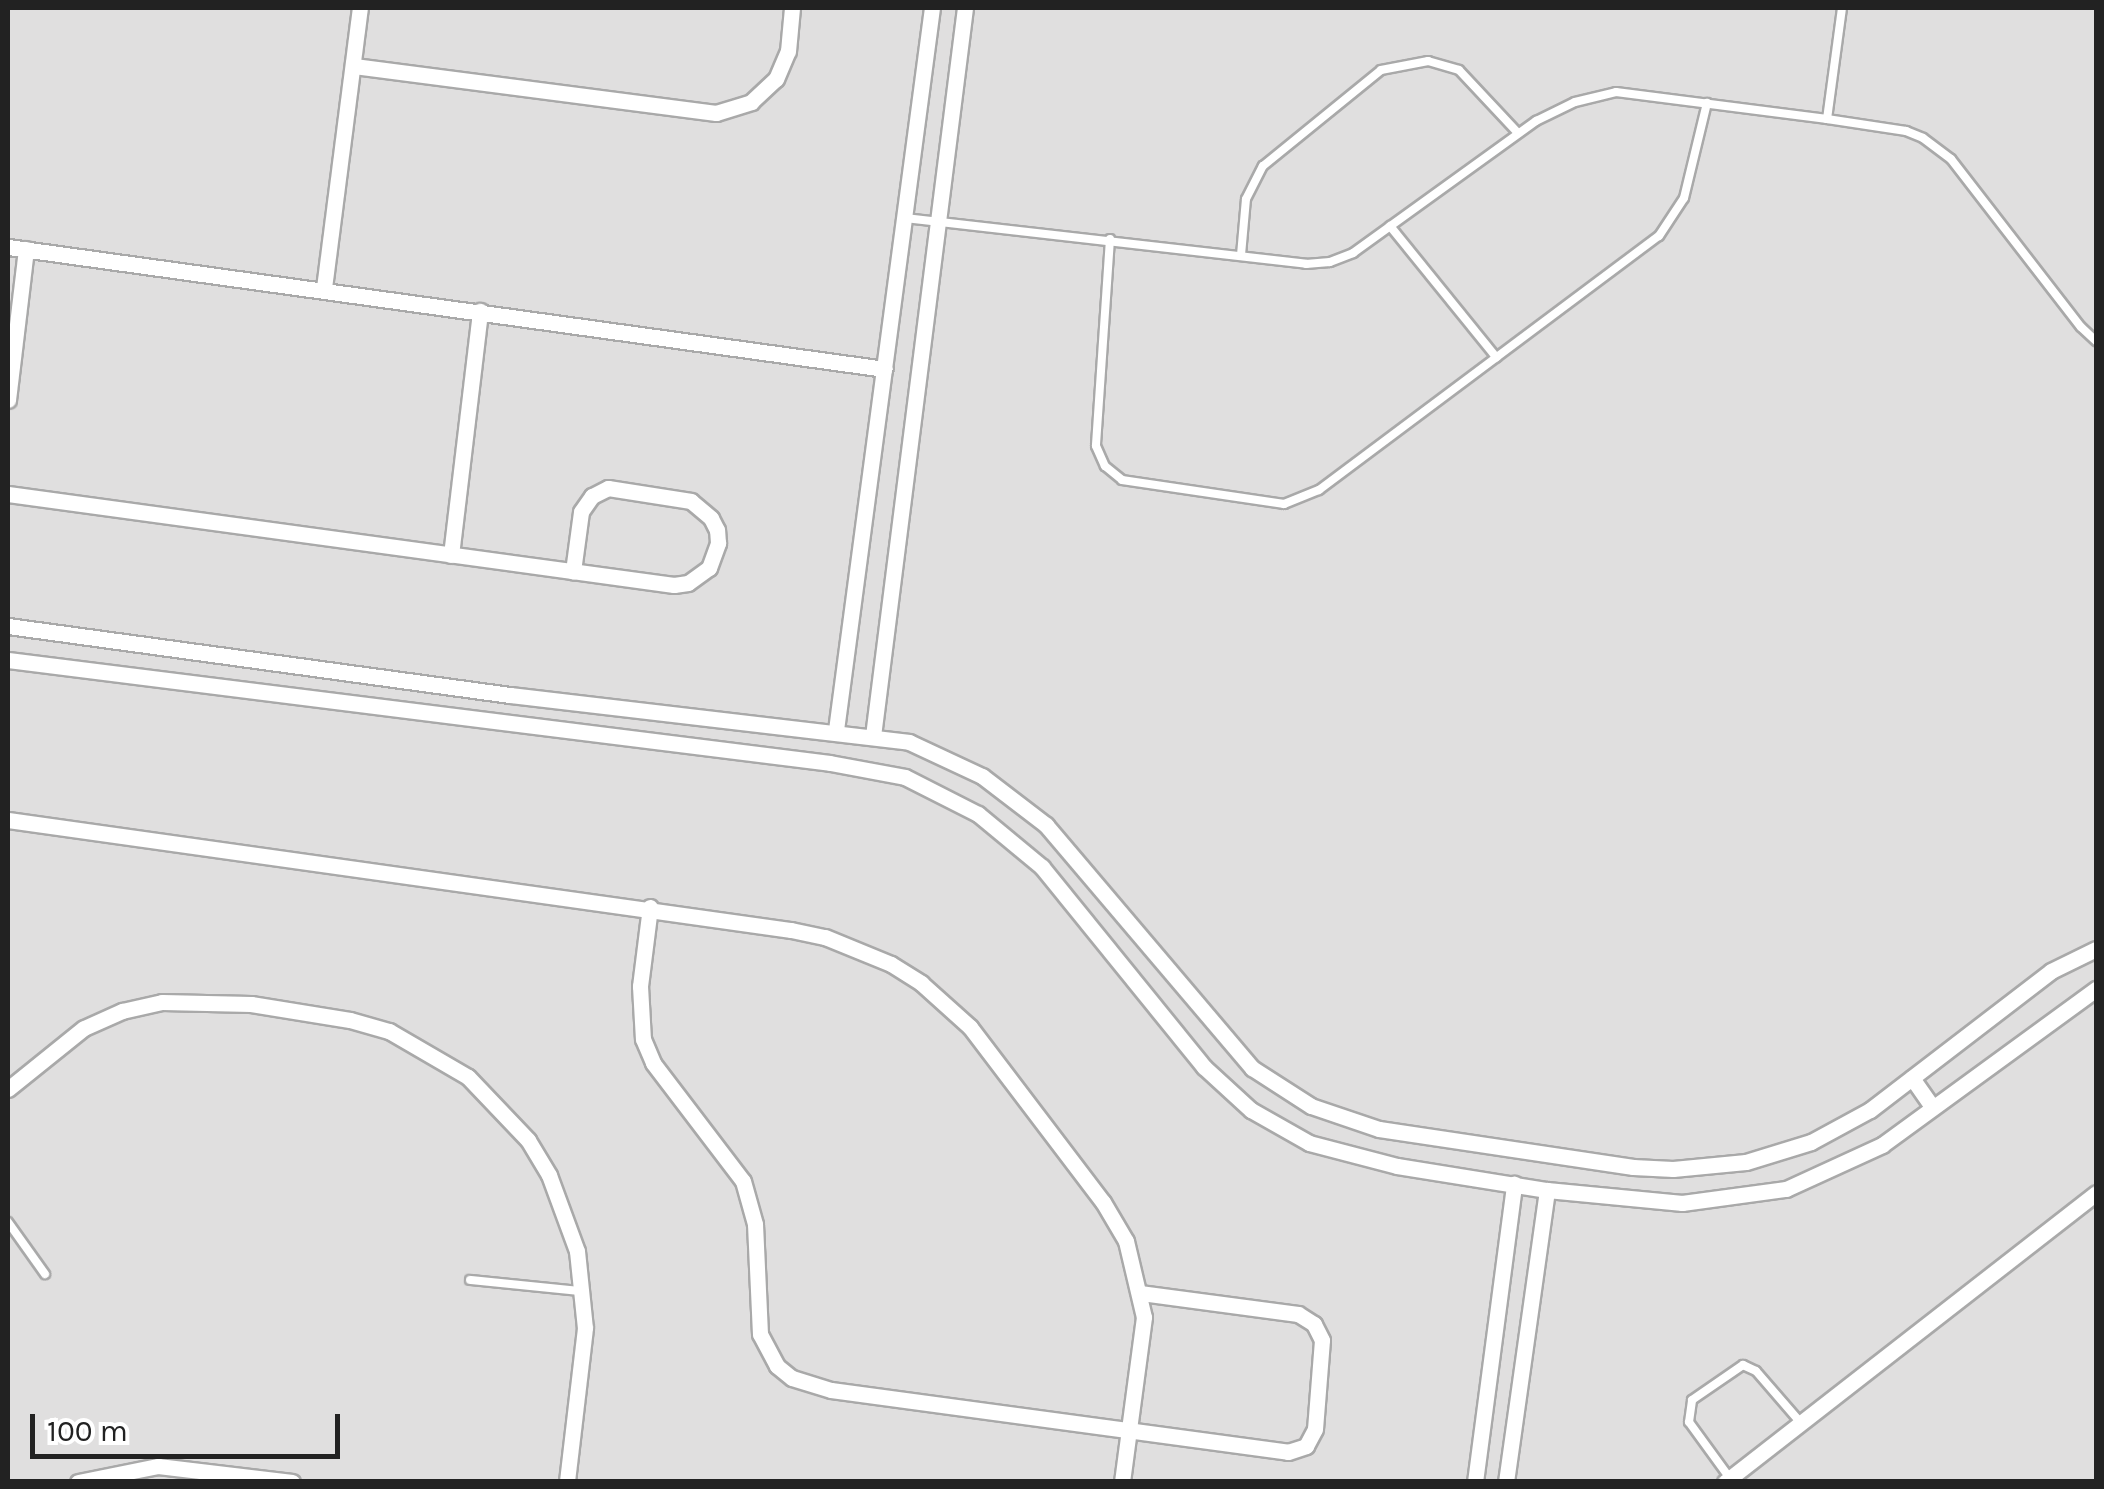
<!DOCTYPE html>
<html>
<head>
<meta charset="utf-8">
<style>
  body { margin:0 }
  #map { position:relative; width:2104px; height:1489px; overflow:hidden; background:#f2efe9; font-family:Karla,sans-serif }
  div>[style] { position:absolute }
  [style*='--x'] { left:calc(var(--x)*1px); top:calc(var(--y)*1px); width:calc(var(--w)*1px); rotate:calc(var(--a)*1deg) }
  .residential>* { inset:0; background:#e0dfdf }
  .roads { filter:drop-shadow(2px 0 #a9a9a9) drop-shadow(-2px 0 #a9a9a9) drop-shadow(0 2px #a9a9a9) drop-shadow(0 -2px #a9a9a9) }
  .service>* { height:8px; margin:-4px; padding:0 4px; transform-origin:4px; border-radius:4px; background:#fff }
  .minor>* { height:15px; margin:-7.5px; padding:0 7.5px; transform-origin:7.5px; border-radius:7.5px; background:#fff }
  span { translate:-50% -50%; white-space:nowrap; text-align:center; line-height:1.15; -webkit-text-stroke:9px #fff; paint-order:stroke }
  .frame { position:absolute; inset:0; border:10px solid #222; pointer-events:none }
  .scale { position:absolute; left:30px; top:1414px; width:310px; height:45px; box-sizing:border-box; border:5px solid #222; border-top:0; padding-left:12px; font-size:30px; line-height:35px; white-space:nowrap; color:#222; -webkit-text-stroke:8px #fff; paint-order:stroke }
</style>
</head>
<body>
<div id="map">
  <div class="residential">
    <i style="clip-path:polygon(8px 8px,2096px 8px,2096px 1481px,8px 1481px)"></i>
  </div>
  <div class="roads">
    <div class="service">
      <i style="--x:1827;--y:119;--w:112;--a:-82.3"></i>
      <i style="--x:905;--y:218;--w:404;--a:6.5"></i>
      <i style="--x:1306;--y:264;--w:24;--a:-5"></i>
      <i style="--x:1330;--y:262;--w:25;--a:-21"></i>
      <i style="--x:1353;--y:253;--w:226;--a:-35.8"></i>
      <i style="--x:1536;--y:121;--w:43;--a:-26"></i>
      <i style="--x:1575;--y:102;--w:42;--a:-13.7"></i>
      <i style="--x:1616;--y:92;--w:213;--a:7.3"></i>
      <i style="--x:1827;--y:119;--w:80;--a:8.6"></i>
      <i style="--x:1906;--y:131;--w:18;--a:22"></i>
      <i style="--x:1923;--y:138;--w:35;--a:37"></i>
      <i style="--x:1951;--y:159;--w:212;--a:52.3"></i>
      <i style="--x:2081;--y:327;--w:21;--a:43"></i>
      <i style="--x:1390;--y:226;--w:169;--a:51"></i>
      <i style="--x:1110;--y:239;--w:207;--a:93.9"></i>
      <i style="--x:1096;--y:446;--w:22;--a:66"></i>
      <i style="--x:1105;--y:466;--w:22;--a:39"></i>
      <i style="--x:1122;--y:480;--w:164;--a:8.4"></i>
      <i style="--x:1284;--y:504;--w:38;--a:-22"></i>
      <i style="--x:1319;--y:490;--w:424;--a:-36.8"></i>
      <i style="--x:1659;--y:236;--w:45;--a:-56.7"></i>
      <i style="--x:1684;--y:198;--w:98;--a:-76.4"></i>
      <i style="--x:1241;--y:255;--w:56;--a:-84.9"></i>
      <i style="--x:1246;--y:199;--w:37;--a:-63"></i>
      <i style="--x:1263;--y:166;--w:152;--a:-39.1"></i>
      <i style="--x:1381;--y:70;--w:48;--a:-10.8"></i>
      <i style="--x:1428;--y:61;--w:32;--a:16"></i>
      <i style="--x:1459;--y:70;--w:86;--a:46.9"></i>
      <i style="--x:8;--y:1222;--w:64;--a:54.6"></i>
      <i style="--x:470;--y:1280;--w:111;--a:5.7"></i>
      <i style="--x:1729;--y:1477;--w:68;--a:-126"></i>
      <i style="--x:1689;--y:1422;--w:22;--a:-82"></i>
      <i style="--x:1692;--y:1400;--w:62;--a:-34.5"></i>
      <i style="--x:1743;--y:1365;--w:14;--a:25"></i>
      <i style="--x:1756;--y:1371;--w:67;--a:49.2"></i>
    </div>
    <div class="minor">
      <i style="--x:354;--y:66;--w:365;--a:7.4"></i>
      <i style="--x:716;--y:113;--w:37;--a:-17"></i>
      <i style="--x:751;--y:102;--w:34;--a:-43"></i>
      <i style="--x:776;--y:79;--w:30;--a:-67"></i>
      <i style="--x:788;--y:51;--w:43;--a:-84.7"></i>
      <i style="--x:8;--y:247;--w:885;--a:7.92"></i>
      <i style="--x:324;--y:288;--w:282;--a:-82.7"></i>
      <i style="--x:8;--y:400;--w:152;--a:-83.2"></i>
      <i style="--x:8;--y:494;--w:672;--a:7.78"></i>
      <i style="--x:674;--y:585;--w:14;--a:-8"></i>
      <i style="--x:688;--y:583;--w:26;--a:-36"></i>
      <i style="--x:709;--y:568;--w:27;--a:-70"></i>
      <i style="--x:718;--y:543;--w:13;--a:-94"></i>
      <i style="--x:717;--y:530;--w:13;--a:-117"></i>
      <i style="--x:711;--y:518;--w:26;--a:-140"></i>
      <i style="--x:691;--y:501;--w:84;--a:-171.1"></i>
      <i style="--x:608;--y:488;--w:18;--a:153"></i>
      <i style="--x:592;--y:496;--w:19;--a:125"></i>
      <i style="--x:581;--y:512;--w:60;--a:97.7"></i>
      <i style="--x:451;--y:555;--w:246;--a:-83.2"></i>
      <i style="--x:8;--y:626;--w:507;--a:7.83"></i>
      <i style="--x:510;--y:695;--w:402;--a:6.7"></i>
      <i style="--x:909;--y:742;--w:81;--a:25"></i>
      <i style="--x:982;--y:776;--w:81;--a:37.4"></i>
      <i style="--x:1046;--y:825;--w:319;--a:49.7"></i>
      <i style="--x:1252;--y:1068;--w:70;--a:32.8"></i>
      <i style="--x:1311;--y:1106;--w:72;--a:18.7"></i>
      <i style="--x:1379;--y:1129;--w:257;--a:8.5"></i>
      <i style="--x:1633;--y:1167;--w:40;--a:2.9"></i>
      <i style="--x:1673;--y:1169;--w:73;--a:-5.5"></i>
      <i style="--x:1746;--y:1162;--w:68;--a:-17.1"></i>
      <i style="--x:1811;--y:1142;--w:67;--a:-28.5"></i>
      <i style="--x:1870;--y:1110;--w:228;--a:-37.5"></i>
      <i style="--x:2051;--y:971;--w:50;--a:-26.1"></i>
      <i style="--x:8;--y:660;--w:828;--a:7.14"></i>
      <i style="--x:830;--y:763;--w:76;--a:10.6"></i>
      <i style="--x:905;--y:777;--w:82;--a:26.9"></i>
      <i style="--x:978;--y:814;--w:83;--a:39.6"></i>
      <i style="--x:1042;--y:867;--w:257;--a:51"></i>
      <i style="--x:1204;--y:1067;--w:64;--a:42.5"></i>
      <i style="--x:1251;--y:1110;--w:67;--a:29.6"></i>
      <i style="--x:1309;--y:1143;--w:91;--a:14.6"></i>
      <i style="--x:1397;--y:1166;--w:152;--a:9.1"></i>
      <i style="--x:1547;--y:1190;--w:136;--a:5.5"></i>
      <i style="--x:1682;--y:1203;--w:105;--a:-7.7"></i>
      <i style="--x:1786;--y:1189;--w:106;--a:-24.6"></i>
      <i style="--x:1882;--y:1145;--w:265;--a:-36.1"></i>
      <i style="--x:836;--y:730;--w:728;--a:-82.43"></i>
      <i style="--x:873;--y:736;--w:734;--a:-82.8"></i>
      <i style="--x:8;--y:820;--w:791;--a:8"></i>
      <i style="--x:791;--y:930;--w:35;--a:12"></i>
      <i style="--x:825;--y:937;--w:71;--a:22.2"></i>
      <i style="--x:891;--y:964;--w:36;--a:32"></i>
      <i style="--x:921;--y:983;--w:66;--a:41.9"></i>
      <i style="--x:970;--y:1027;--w:220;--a:52.8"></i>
      <i style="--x:1103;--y:1202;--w:45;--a:59.5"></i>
      <i style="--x:1126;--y:1241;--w:78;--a:76.7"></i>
      <i style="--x:1144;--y:1317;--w:166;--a:97.6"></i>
      <i style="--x:650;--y:907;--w:80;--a:97.2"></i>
      <i style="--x:640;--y:986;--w:53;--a:86.8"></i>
      <i style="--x:643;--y:1039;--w:26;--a:67"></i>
      <i style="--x:653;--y:1063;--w:148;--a:52.7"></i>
      <i style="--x:743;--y:1181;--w:45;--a:74.4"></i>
      <i style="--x:755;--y:1224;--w:110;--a:87.4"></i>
      <i style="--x:760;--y:1334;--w:36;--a:62"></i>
      <i style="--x:777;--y:1366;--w:19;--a:39"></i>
      <i style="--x:792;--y:1378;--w:41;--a:17.1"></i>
      <i style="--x:831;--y:1390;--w:461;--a:7.7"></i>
      <i style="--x:1288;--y:1452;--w:19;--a:-18"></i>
      <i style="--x:1306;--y:1446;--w:19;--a:-62"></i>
      <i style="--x:1315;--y:1429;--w:89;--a:-85.5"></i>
      <i style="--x:1322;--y:1340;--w:18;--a:-117"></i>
      <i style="--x:1314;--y:1324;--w:19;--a:-148"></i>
      <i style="--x:1298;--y:1314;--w:158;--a:-172.4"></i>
      <i style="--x:1912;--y:1078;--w:35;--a:55"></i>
      <i style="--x:8;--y:1089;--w:97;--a:-38.8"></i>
      <i style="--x:84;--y:1028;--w:42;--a:-24.1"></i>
      <i style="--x:122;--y:1011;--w:41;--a:-12.7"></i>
      <i style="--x:162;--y:1002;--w:89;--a:1.3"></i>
      <i style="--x:251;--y:1004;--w:100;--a:9.2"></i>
      <i style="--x:350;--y:1020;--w:41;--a:15.8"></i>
      <i style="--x:389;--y:1031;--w:91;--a:30.2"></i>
      <i style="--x:468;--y:1077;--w:87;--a:46.4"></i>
      <i style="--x:528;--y:1140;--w:41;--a:59"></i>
      <i style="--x:549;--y:1175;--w:81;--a:69.8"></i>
      <i style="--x:577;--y:1251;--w:77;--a:84.1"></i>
      <i style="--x:585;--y:1328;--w:155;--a:96.7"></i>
      <i style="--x:78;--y:1482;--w:82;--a:-11.3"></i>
      <i style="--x:158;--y:1466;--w:135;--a:6.8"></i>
      <i style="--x:1475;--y:1482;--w:301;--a:-82.5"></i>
      <i style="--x:1506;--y:1482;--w:295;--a:-82"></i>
      <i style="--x:1725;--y:1482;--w:470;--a:-37.9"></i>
    </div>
  </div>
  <div class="frame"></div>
  <div class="scale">100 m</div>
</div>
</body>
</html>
